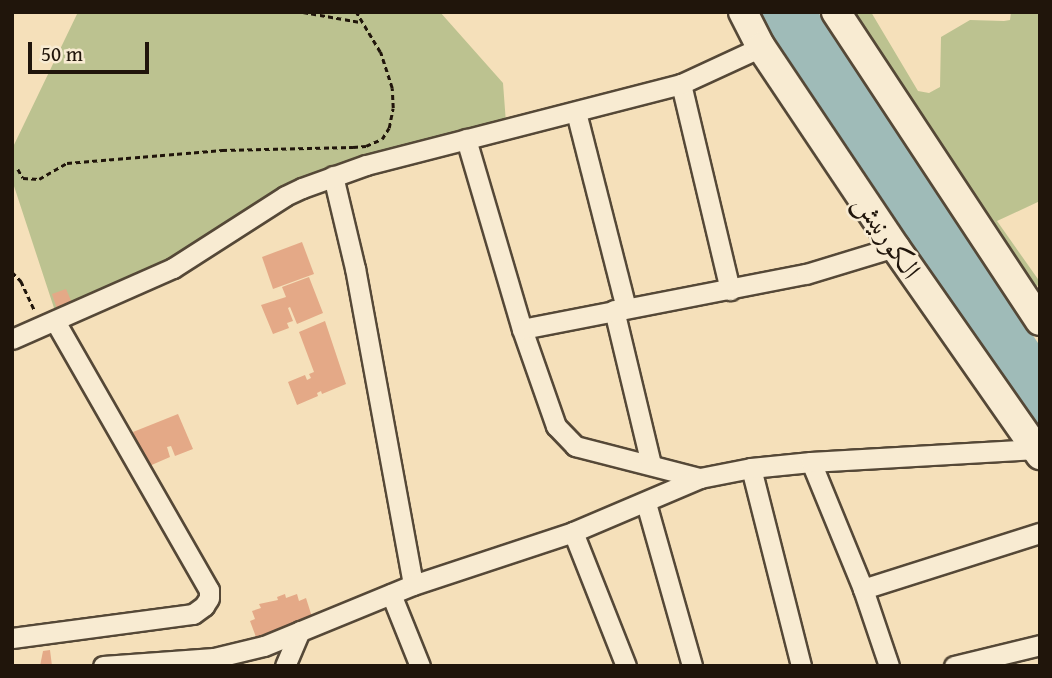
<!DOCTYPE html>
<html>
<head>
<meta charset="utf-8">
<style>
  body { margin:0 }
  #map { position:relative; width:1052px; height:678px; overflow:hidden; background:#f5e0ba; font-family:"Gentium Book Plus",Amiri,serif }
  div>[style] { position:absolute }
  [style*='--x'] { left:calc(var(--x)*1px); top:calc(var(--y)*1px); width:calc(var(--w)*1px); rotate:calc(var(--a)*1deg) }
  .green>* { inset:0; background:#bcc290 }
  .water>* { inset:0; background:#9fbbb8 }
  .building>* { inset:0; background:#e4a987 }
  .path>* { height:2.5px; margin-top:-1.25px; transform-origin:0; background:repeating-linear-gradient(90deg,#20150b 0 5px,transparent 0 8.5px) }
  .roads { filter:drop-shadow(2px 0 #554837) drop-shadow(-2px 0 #554837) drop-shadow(0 2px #554837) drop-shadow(0 -2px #554837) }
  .street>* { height:19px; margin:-9.5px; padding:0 9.5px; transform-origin:9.5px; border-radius:9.5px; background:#f8ebd2 }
  .secondary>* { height:28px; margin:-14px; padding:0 14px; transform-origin:14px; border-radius:14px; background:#f8ebd2 }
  span { translate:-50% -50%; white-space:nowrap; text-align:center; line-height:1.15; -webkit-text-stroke:5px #f8ebd2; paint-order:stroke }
  .street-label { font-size:28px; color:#20150b }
  .frame { position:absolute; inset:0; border:14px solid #20150b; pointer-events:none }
  .scale { position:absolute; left:28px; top:42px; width:121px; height:32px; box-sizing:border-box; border:4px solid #20150b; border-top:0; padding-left:9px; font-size:21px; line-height:24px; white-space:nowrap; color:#20150b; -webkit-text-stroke:5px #f8ebd2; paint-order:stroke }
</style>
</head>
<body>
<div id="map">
  <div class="green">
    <i style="clip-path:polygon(78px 12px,440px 12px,503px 83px,506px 123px,298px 179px,173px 263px,55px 311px,12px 180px,12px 149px)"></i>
    <i style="clip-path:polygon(848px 12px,871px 12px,918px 91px,929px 93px,940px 87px,941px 37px,970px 20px,1004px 21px,1010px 20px,1011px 12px,1040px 12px,1040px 201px,997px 221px,1040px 282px,1033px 292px)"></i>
  </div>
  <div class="water">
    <i style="clip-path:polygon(760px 12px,818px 12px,1040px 346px,1040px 435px,777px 43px)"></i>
  </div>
  <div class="building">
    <i style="clip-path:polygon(302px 242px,314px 274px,273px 289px,262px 257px)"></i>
    <i style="clip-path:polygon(309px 277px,323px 313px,297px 324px,290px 307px,288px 308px,293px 321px,287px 323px,289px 328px,273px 334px,261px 305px,286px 297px,282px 287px)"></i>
    <i style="clip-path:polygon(66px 289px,72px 303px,57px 309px,52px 294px)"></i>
    <i style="clip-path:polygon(325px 321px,346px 384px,322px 394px,321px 391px,317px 393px,318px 396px,297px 405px,288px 382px,305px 375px,307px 380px,311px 378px,309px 374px,314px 372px,299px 332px)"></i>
    <i style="clip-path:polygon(178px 414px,193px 449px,175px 456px,171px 446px,167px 447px,170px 457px,147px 467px,133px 432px)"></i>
    <i style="clip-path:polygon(285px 594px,286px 598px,297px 594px,299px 601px,306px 598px,312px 617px,256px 637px,250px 621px,255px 619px,252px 611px,261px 608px,259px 604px,278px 600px,277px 597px)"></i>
    <i style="clip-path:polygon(50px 650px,52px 666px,40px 666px,43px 651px)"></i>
  </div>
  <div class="path">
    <i style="--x:303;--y:12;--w:58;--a:10"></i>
    <i style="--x:18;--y:169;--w:10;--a:61"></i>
    <i style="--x:23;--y:178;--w:16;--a:4"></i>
    <i style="--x:39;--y:179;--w:32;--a:-30"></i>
    <i style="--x:67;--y:163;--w:156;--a:-4.8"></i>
    <i style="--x:222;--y:150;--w:131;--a:-1.3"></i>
    <i style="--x:353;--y:147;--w:13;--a:-4"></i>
    <i style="--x:366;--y:146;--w:17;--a:-24"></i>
    <i style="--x:382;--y:139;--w:13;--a:-58"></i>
    <i style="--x:389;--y:128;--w:20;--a:-79"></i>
    <i style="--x:393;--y:108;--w:20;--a:-93"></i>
    <i style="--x:392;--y:88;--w:38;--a:-108"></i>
    <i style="--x:380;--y:52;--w:47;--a:-121"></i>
    <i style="--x:12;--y:272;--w:13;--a:45"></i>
    <i style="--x:21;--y:281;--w:33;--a:65"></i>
  </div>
  <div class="roads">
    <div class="street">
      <i style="--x:681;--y:84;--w:212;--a:76.6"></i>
      <i style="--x:576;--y:112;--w:202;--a:75.7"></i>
      <i style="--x:466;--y:139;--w:198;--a:73.6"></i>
      <i style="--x:522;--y:329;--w:103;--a:70.7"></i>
      <i style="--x:556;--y:426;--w:28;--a:46"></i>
      <i style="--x:575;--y:446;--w:129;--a:14.4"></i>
      <i style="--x:333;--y:176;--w:95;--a:76.6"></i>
      <i style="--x:355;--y:268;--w:322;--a:79.6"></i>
      <i style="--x:614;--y:310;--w:158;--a:76.5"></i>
      <i style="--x:522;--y:329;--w:289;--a:-11"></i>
      <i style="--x:806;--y:274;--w:93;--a:-16.9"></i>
      <i style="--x:12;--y:339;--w:176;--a:-23.8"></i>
      <i style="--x:173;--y:268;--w:133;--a:-32.7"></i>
      <i style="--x:285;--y:196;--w:19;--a:-25"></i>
      <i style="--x:302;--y:188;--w:68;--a:-19.8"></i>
      <i style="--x:366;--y:165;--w:325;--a:-14.4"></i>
      <i style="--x:681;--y:84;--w:88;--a:-24.8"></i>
      <i style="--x:811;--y:462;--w:137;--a:67.7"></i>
      <i style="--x:863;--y:589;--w:81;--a:71.3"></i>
      <i style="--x:751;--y:468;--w:204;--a:75.8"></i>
      <i style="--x:646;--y:503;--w:169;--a:74.2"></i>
      <i style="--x:573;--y:532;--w:144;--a:68.4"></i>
      <i style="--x:863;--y:589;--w:186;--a:-17.6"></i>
      <i style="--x:391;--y:594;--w:78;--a:68.1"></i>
      <i style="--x:12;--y:638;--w:183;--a:-7.6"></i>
      <i style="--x:193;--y:614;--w:14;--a:-36"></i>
      <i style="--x:204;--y:606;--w:9;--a:-58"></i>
      <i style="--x:209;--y:598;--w:8;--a:-90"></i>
      <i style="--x:209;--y:590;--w:310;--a:-119.8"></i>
      <i style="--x:103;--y:666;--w:111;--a:-4.1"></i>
      <i style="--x:214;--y:658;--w:51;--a:-13.5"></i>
      <i style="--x:264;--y:646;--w:161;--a:-22.3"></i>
      <i style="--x:413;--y:585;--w:169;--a:-18.3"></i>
      <i style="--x:573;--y:532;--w:138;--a:-23"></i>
      <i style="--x:700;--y:478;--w:52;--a:-11.1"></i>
      <i style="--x:751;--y:468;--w:60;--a:-5.7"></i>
      <i style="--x:811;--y:462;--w:225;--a:-3.3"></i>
      <i style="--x:285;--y:666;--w:38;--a:-67"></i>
      <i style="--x:954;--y:666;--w:89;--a:-13.7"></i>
    </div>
    <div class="secondary">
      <i style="--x:743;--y:12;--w:39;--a:63"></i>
      <i style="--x:761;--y:47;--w:241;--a:56.2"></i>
      <i style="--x:895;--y:247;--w:254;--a:55.1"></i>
      <i style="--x:836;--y:12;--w:370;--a:56.6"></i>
    </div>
  </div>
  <div class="street-label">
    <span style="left:888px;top:236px;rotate:56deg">الكورنيش</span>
  </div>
  <div class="frame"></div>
  <div class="scale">50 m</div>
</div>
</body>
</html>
